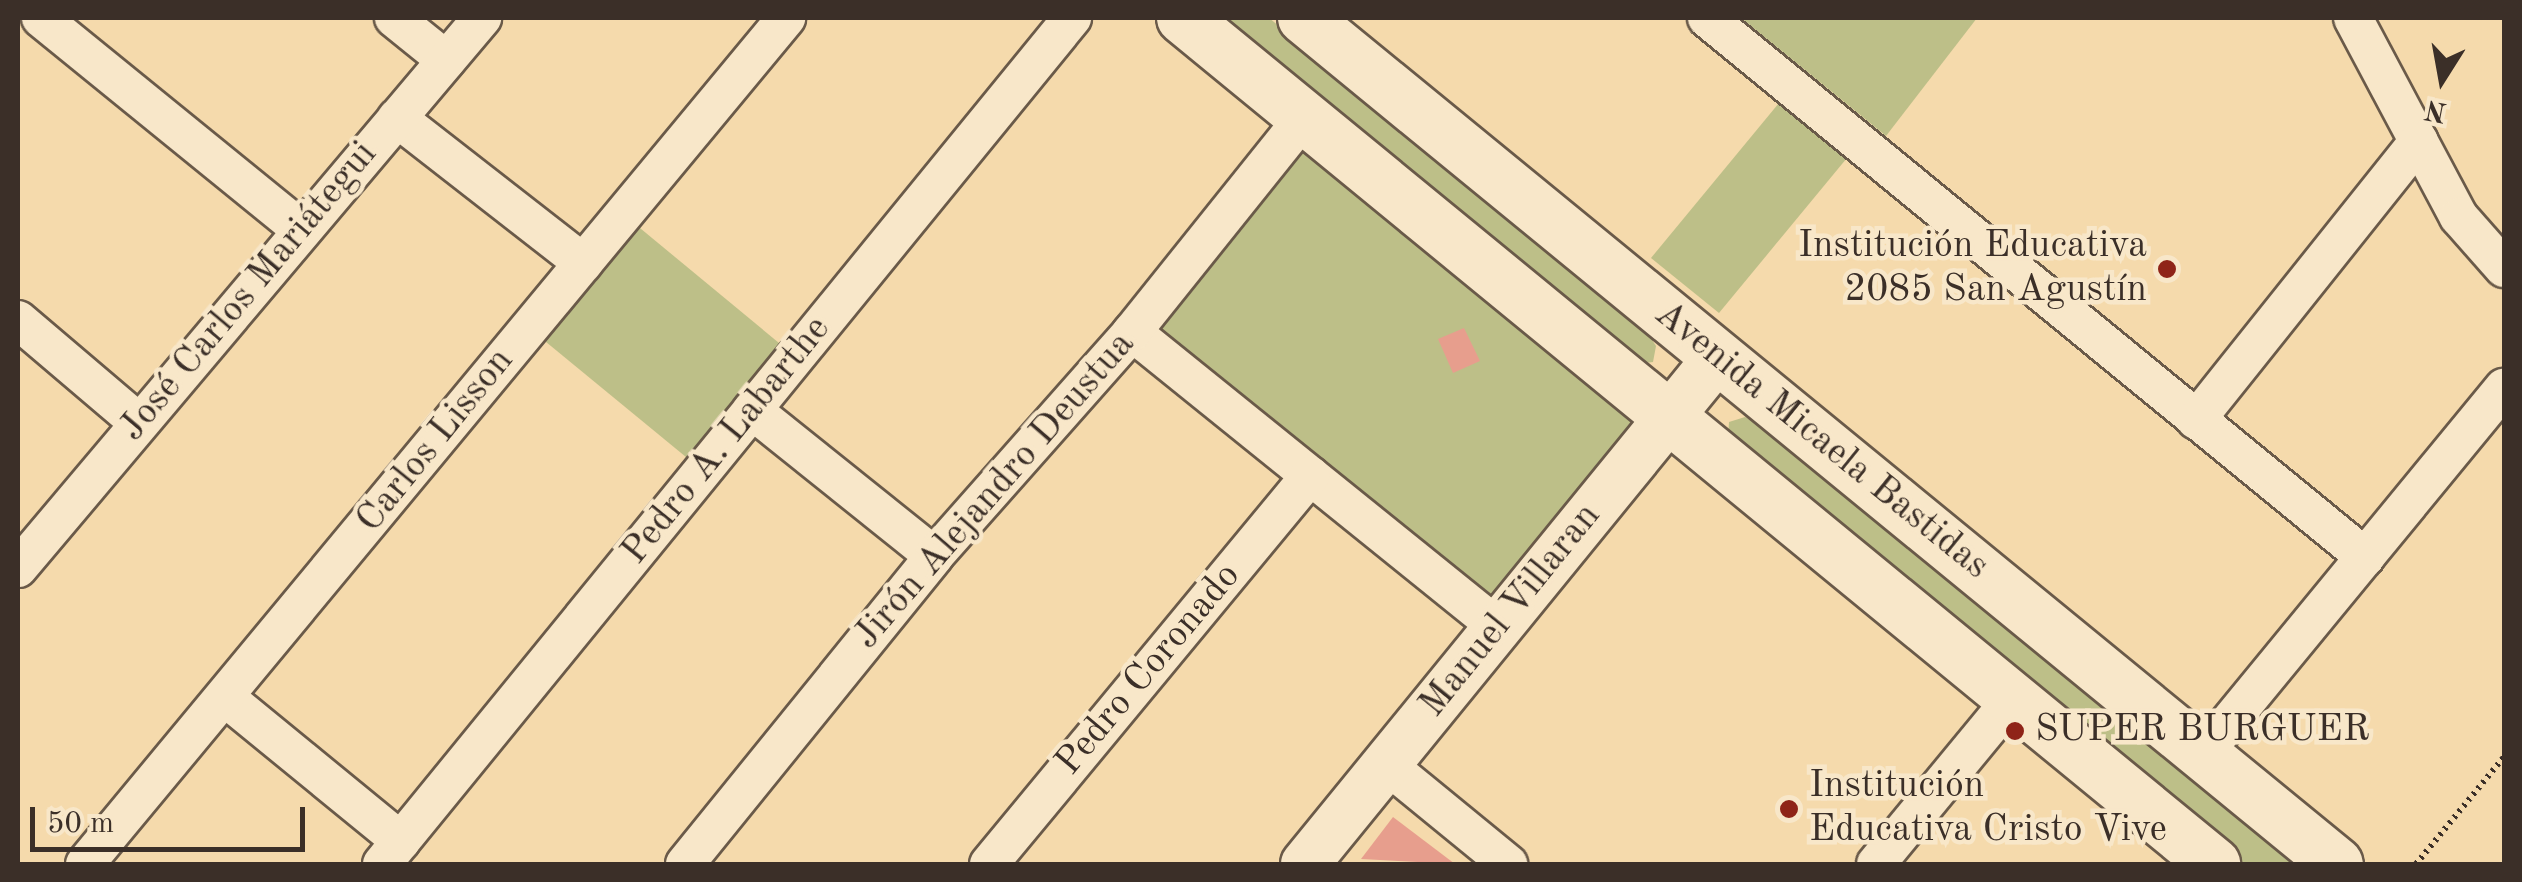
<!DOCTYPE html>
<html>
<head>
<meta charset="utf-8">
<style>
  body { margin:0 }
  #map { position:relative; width:2522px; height:882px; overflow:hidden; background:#f5daac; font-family:"Old Standard TT",serif }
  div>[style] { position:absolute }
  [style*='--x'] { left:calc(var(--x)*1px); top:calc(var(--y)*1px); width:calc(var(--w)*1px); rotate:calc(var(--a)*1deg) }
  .green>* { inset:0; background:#bdbf88 }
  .building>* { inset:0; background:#e79e8d }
  .path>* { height:6px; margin-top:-3px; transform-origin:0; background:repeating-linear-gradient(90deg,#3b2f28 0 2.5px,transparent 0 7.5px) }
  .roads { filter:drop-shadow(2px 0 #6a5a49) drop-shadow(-2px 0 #6a5a49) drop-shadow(0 2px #6a5a49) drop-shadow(0 -2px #6a5a49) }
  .minor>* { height:38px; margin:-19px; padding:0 19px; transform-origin:19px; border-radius:19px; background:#f8e7c9 }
  .tertiary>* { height:48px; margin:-24px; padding:0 24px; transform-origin:24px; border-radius:24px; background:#f8e7c9 }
  .secondary>* { height:52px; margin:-26px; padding:0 26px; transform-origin:26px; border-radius:26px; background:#f8e7c9 }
  .dots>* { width:28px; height:28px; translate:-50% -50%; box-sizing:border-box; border:5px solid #f8e7c9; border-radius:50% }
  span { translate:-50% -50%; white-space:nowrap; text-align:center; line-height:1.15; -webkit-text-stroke:9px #f8e7c9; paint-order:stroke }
  .poi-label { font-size:38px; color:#3b2f28 }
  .right { translate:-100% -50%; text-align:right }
  .left { translate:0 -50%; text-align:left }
  .street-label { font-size:38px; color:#3b2f28 }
  .frame { position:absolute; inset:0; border:20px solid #3b2f28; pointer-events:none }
  .north { position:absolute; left:2392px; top:30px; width:100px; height:100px; -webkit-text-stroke:8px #f8e7c9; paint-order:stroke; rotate:191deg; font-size:28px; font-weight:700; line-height:40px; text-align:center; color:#3b2f28 }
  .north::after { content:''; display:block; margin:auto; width:35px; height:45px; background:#3b2f28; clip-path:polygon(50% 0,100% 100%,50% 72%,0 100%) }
  .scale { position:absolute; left:30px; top:807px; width:275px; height:45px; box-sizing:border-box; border:5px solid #3b2f28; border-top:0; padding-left:12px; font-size:30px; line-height:35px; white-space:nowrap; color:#3b2f28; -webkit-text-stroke:8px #f8e7c9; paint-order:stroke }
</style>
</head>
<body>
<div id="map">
  <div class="green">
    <i style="clip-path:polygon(1212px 18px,1269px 18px,1645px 329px,1656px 346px,1653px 362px,1637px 364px)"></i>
    <i style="clip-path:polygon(1741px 18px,1977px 18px,1886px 136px)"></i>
    <i style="clip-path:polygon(1793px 86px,1861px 141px,1719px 313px,1651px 258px)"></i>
    <i style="clip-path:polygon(1304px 117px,1669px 417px,1498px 627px,1132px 332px)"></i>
    <i style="clip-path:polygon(623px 214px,796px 357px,703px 471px,529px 328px)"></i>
    <i style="clip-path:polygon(1745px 417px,1763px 426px,2301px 864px,2237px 864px,1728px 440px,1729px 422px)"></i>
  </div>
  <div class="building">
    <i style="clip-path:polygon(1464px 328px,1480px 361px,1453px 373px,1438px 339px)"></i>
    <i style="clip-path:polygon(1393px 817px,1455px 864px,1361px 859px)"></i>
  </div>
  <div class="path">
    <i style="--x:2416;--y:864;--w:139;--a:-50.6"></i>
  </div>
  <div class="roads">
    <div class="minor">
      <i style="--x:41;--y:18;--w:336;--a:39.1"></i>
      <i style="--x:394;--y:18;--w:67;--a:38.9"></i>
      <i style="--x:1707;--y:18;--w:851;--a:39.32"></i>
      <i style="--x:2353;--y:18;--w:225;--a:62"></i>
      <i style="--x:2459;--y:217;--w:68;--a:48.6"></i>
      <i style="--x:397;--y:118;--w:236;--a:37.9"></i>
      <i style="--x:18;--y:320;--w:159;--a:40.4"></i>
      <i style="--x:1132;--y:332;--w:470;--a:38.9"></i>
      <i style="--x:752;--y:410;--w:233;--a:38.7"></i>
      <i style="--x:2196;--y:420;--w:357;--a:-51.4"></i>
      <i style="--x:18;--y:568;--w:720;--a:-49.85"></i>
      <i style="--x:226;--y:698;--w:226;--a:39.3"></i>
      <i style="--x:2203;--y:754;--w:474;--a:-50.6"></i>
      <i style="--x:1386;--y:764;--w:158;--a:39.3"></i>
      <i style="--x:85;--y:864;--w:1099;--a:-50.35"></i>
      <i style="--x:382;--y:864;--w:1092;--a:-50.8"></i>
      <i style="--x:685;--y:864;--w:396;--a:-51"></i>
      <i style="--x:934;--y:556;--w:299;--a:-48.5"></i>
      <i style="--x:1132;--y:332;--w:275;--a:-51.3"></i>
      <i style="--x:989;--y:864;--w:504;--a:-50.4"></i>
      <i style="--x:1876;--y:864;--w:214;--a:-50.5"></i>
    </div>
    <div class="tertiary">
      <i style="--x:1305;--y:864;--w:654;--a:-50.83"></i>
    </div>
    <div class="secondary">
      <i style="--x:1183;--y:18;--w:1334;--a:39.37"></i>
      <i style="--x:1304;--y:18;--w:1335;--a:39.32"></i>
    </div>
  </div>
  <div class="dots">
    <i style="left:2167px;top:269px;background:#8f2418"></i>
    <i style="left:2015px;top:731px;background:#8f2418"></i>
    <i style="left:1789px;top:809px;background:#8f2418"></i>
  </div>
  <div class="poi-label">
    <span class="right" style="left:2147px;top:269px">Institución Educativa<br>2085 San Agustín</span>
    <span class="left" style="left:2035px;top:731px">SUPER BURGUER</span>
    <span class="left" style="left:1809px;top:809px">Institución<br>Educativa Cristo Vive</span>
  </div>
  <div class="street-label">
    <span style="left:249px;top:292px;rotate:-50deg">José Carlos Mariátegui</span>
    <span style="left:436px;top:441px;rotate:-51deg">Carlos Lisson</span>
    <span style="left:727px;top:441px;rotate:-51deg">Pedro A. Labarthe</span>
    <span style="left:1821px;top:441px;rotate:39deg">Avenida Micaela Bastidas</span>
    <span style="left:995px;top:491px;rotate:-49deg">Jirón Alejandro Deustua</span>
    <span style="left:1511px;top:611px;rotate:-51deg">Manuel Villaran</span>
    <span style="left:1149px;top:670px;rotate:-50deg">Pedro Coronado</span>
  </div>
  <div class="frame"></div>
  <div class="north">N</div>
  <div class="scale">50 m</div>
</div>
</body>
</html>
